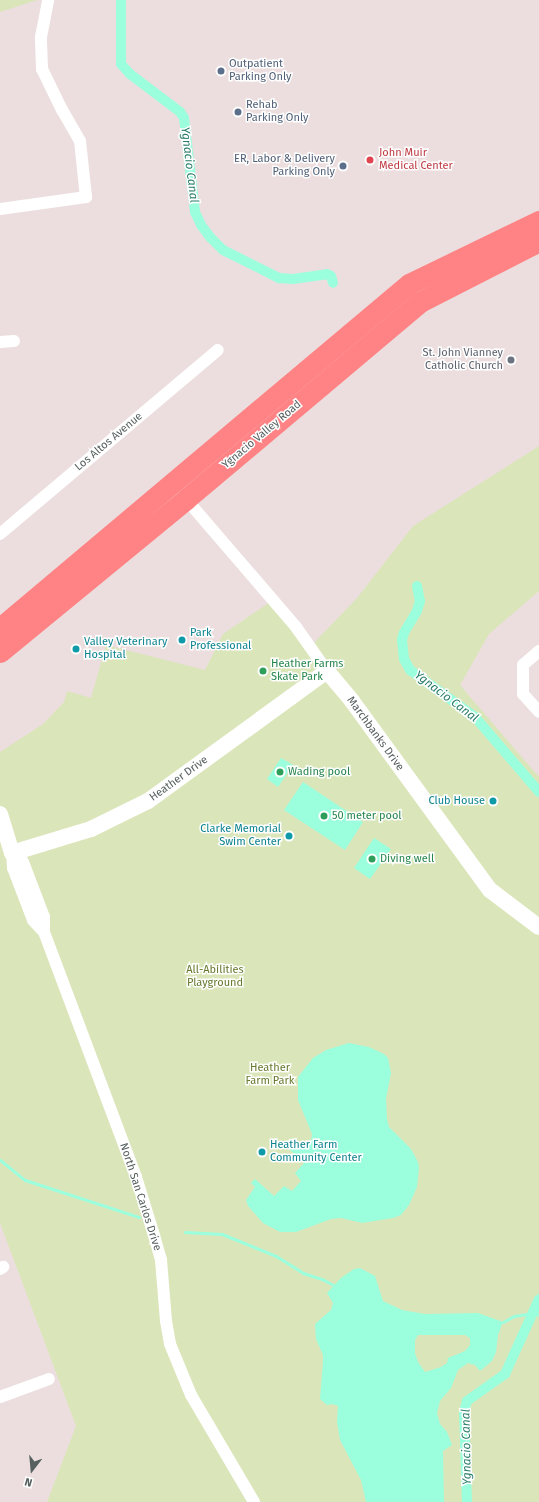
<!DOCTYPE html>
<html>
<head>
<meta charset="utf-8">
<style>
  body { margin:0 }
  #map { position:relative; width:539px; height:1502px; overflow:hidden; background:#ecdede; font-family:"Fira Sans",sans-serif }
  div>[style] { position:absolute }
  [style*='--x'] { left:calc(var(--x)*1px); top:calc(var(--y)*1px); width:calc(var(--w)*1px); rotate:calc(var(--a)*1deg) }
  .green>* { inset:0; background:#dae5b9 }
  .water>* { inset:0; background:#9bffde }
  .stream>* { height:3px; margin:-1.5px; padding:0 1.5px; transform-origin:1.5px; border-radius:1.5px; background:#9bffde }
  .canal>* { height:10px; margin:-5px; padding:0 5px; transform-origin:5px; border-radius:5px; background:#9bffde }
  .street>* { height:12px; margin:-6px; padding:0 6px; transform-origin:6px; border-radius:6px; background:#fff }
  .secondary>* { height:16px; margin:-8px; padding:0 8px; transform-origin:8px; border-radius:8px; background:#fff }
  .highway>* { height:21px; margin:-10.5px; padding:0 10.5px; transform-origin:10.5px; border-radius:10.5px; background:#ff8284 }
  .dots>* { width:11px; height:11px; translate:-50% -50%; box-sizing:border-box; border:2px solid #fff; border-radius:50% }
  span { translate:-50% -50%; white-space:nowrap; text-align:center; line-height:1.15; -webkit-text-stroke:3px #fff; paint-order:stroke }
  .service-label { font-size:11px; color:#4e5e75 }
  .left { translate:0 -50%; text-align:left }
  .right { translate:-100% -50%; text-align:right }
  .health-label { font-size:11px; color:#be3a42 }
  .worship-label { font-size:11px; color:#5b616d }
  .street-label { font-size:11px; color:#57605f }
  .culture-label { font-size:11px; color:#0d838f }
  .leisure-label { font-size:11px; color:#27864d }
  .park-label { font-size:11px; color:#657a2e }
  .water-label { font-size:12px; color:#2a7e69; font-style:italic }
  .north { position:absolute; left:12px; top:1450px; width:40px; height:40px; -webkit-text-stroke:3px #fff; paint-order:stroke; rotate:196deg; font-size:11px; font-weight:700; line-height:16px; text-align:center; color:#57605f }
  .north::after { content:''; display:block; margin:auto; width:14px; height:18px; background:#57605f; clip-path:polygon(50% 0,100% 100%,50% 72%,0 100%) }
</style>
</head>
<body>
<div id="map">
  <div class="green">
    <i style="clip-path:polygon(0 0,37px 0,0 12px)"></i>
    <i style="clip-path:polygon(539px 446px,539px 591px,489px 634px,460px 685px,539px 777px,539px 1502px,47px 1502px,76px 1426px,0 1223px,0 752px,43px 724px,64px 702px,67px 691px,91px 698px,106px 645px,205px 670px,223px 634px,273px 600px,310px 647px,357px 598px,413px 526px)"></i>
  </div>
  <div class="water">
    <i style="clip-path:polygon(281px 758px,293px 765px,278px 787px,267px 779px)"></i>
    <i style="clip-path:polygon(303px 782px,363px 822px,345px 850px,284px 810px)"></i>
    <i style="clip-path:polygon(374px 838px,391px 849px,370px 879px,354px 868px)"></i>
    <i style="clip-path:polygon(349px 1043px,369px 1047px,384px 1054px,388px 1058px,391px 1073px,386px 1099px,387px 1119px,389px 1127px,411px 1149px,418px 1162px,419px 1168px,417px 1187px,409px 1205px,401px 1215px,393px 1218px,362px 1223px,341px 1218px,331px 1219px,296px 1232px,280px 1232px,263px 1223px,248px 1206px,246px 1200px,255px 1187px,251px 1183px,255px 1179px,274px 1196px,284px 1186px,292px 1191px,301px 1181px,295px 1173px,304px 1163px,289px 1149px,295px 1145px,309px 1145px,311px 1142px,312px 1134px,298px 1100px,298px 1077px,313px 1058px,326px 1050px)"></i>
    <i style="clip-path:polygon(evenodd,360px 1268px,375px 1276px,383px 1301px,402px 1310px,425px 1314px,478px 1313px,503px 1322px,498px 1335px,496px 1352px,492px 1361px,480px 1371px,475px 1365px,468px 1363px,458px 1370px,451px 1388px,440px 1401px,437px 1413px,440px 1424px,447px 1432px,452px 1445px,443px 1451px,444px 1502px,366px 1502px,361px 1480px,340px 1440px,337px 1422px,338px 1406px,332px 1404px,327px 1405px,320px 1399px,323px 1362px,323px 1355px,316px 1339px,315px 1324px,331px 1310px,333px 1303px,327px 1293px,341px 1278px,354px 1269px,360px 1268px,418px 1335px,465px 1335px,470px 1338px,470px 1345px,465px 1351px,448px 1358px,447px 1363px,441px 1367px,425px 1372px,418px 1362px,415px 1353px,415px 1340px,418px 1335px)"></i>
  </div>
  <div class="stream">
    <i style="--x:0;--y:1160;--w:32;--a:39"></i>
    <i style="--x:25;--y:1180;--w:120;--a:18"></i>
    <i style="--x:185;--y:1232;--w:37;--a:3"></i>
    <i style="--x:222;--y:1234;--w:58;--a:22.2"></i>
    <i style="--x:276;--y:1256;--w:32;--a:32"></i>
    <i style="--x:303;--y:1273;--w:20;--a:18"></i>
    <i style="--x:322;--y:1279;--w:17;--a:28"></i>
    <i style="--x:503;--y:1322;--w:13;--a:-29"></i>
    <i style="--x:514;--y:1316;--w:19;--a:-9"></i>
    <i style="--x:533;--y:1313;--w:6;--a:18"></i>
  </div>
  <div class="canal">
    <i style="--x:121;--y:0;--w:64;--a:90"></i>
    <i style="--x:121;--y:64;--w:13;--a:48"></i>
    <i style="--x:130;--y:74;--w:63;--a:37.2"></i>
    <i style="--x:180;--y:112;--w:7;--a:56"></i>
    <i style="--x:184;--y:118;--w:95;--a:83.3"></i>
    <i style="--x:195;--y:212;--w:14;--a:65"></i>
    <i style="--x:201;--y:225;--w:15;--a:53"></i>
    <i style="--x:210;--y:237;--w:18;--a:45"></i>
    <i style="--x:223;--y:250;--w:63;--a:26.6"></i>
    <i style="--x:279;--y:278;--w:14;--a:4"></i>
    <i style="--x:293;--y:279;--w:34;--a:-8"></i>
    <i style="--x:327;--y:274;--w:4;--a:27"></i>
    <i style="--x:331;--y:276;--w:7;--a:74"></i>
    <i style="--x:417;--y:586;--w:15;--a:79"></i>
    <i style="--x:420;--y:601;--w:10;--a:107"></i>
    <i style="--x:417;--y:611;--w:26;--a:121"></i>
    <i style="--x:404;--y:633;--w:7;--a:106"></i>
    <i style="--x:402;--y:640;--w:19;--a:84"></i>
    <i style="--x:404;--y:659;--w:13;--a:61"></i>
    <i style="--x:410;--y:670;--w:80;--a:35.9"></i>
    <i style="--x:475;--y:717;--w:99;--a:49.5"></i>
    <i style="--x:467;--y:1502;--w:90;--a:-91.9"></i>
    <i style="--x:464;--y:1412;--w:11;--a:-75"></i>
    <i style="--x:467;--y:1401;--w:47;--a:-35.4"></i>
    <i style="--x:505;--y:1374;--w:82;--a:-65.6"></i>
  </div>
  <div class="street">
    <i style="--x:0;--y:209;--w:87;--a:-7.9"></i>
    <i style="--x:86;--y:197;--w:56;--a:-96.1"></i>
    <i style="--x:80;--y:141;--w:36;--a:-120"></i>
    <i style="--x:62;--y:110;--w:46;--a:-116"></i>
    <i style="--x:42;--y:69;--w:32;--a:-92"></i>
    <i style="--x:41;--y:37;--w:38;--a:-79"></i>
    <i style="--x:0;--y:342;--w:14;--a:-4"></i>
    <i style="--x:186;--y:499;--w:169;--a:49.3"></i>
    <i style="--x:296;--y:627;--w:54;--a:54.8"></i>
    <i style="--x:0;--y:534;--w:285;--a:-40.2"></i>
    <i style="--x:539;--y:651;--w:21;--a:139"></i>
    <i style="--x:523;--y:665;--w:29;--a:90"></i>
    <i style="--x:523;--y:694;--w:24;--a:48"></i>
    <i style="--x:12;--y:853;--w:14;--a:39"></i>
    <i style="--x:23;--y:862;--w:59;--a:69.1"></i>
    <i style="--x:44;--y:917;--w:15;--a:90"></i>
    <i style="--x:44;--y:932;--w:16;--a:-133"></i>
    <i style="--x:33;--y:920;--w:56;--a:-111"></i>
    <i style="--x:13;--y:868;--w:15;--a:-94"></i>
    <i style="--x:44;--y:932;--w:262;--a:69.4"></i>
    <i style="--x:136;--y:1177;--w:58;--a:72.8"></i>
    <i style="--x:153;--y:1232;--w:29;--a:74"></i>
    <i style="--x:161;--y:1260;--w:61;--a:85.3"></i>
    <i style="--x:166;--y:1321;--w:23;--a:80"></i>
    <i style="--x:170;--y:1344;--w:55;--a:67.6"></i>
    <i style="--x:191;--y:1395;--w:124;--a:59.5"></i>
    <i style="--x:0;--y:1269;--w:4;--a:-34"></i>
    <i style="--x:0;--y:1397;--w:52;--a:-20.2"></i>
  </div>
  <div class="secondary">
    <i style="--x:0;--y:814;--w:41;--a:72.9"></i>
    <i style="--x:12;--y:853;--w:83;--a:-16.9"></i>
    <i style="--x:91;--y:829;--w:64;--a:-26.2"></i>
    <i style="--x:148;--y:801;--w:221;--a:-36"></i>
    <i style="--x:327;--y:671;--w:39;--a:50"></i>
    <i style="--x:352;--y:701;--w:234;--a:53.9"></i>
    <i style="--x:490;--y:890;--w:61;--a:37.1"></i>
  </div>
  <div class="highway">
    <i style="--x:0;--y:628;--w:534;--a:-40.07"></i>
    <i style="--x:409;--y:284;--w:144;--a:-25.9"></i>
    <i style="--x:0;--y:652;--w:241;--a:-39.4"></i>
    <i style="--x:186;--y:499;--w:306;--a:-40.1"></i>
    <i style="--x:420;--y:302;--w:134;--a:-27.1"></i>
  </div>
  <div class="dots">
    <i style="left:221px;top:71px;background:#5c6f8a"></i>
    <i style="left:238px;top:112px;background:#5c6f8a"></i>
    <i style="left:370px;top:160px;background:#e0444e"></i>
    <i style="left:343px;top:166px;background:#5c6f8a"></i>
    <i style="left:511px;top:360px;background:#6b7280"></i>
    <i style="left:182px;top:640px;background:#0f9aa8"></i>
    <i style="left:76px;top:649px;background:#0f9aa8"></i>
    <i style="left:263px;top:671px;background:#2e9e5b"></i>
    <i style="left:280px;top:772px;background:#2e9e5b"></i>
    <i style="left:493px;top:801px;background:#0f9aa8"></i>
    <i style="left:324px;top:816px;background:#2e9e5b"></i>
    <i style="left:289px;top:836px;background:#0f9aa8"></i>
    <i style="left:372px;top:859px;background:#2e9e5b"></i>
    <i style="left:262px;top:1152px;background:#0f9aa8"></i>
  </div>
  <div class="service-label">
    <span class="left" style="left:229px;top:71px">Outpatient<br>Parking Only</span>
    <span class="left" style="left:246px;top:112px">Rehab<br>Parking Only</span>
    <span class="right" style="left:335px;top:166px">ER, Labor &amp; Delivery<br>Parking Only</span>
  </div>
  <div class="health-label">
    <span class="left" style="left:379px;top:160px">John Muir<br>Medical Center</span>
  </div>
  <div class="worship-label">
    <span class="right" style="left:503px;top:360px">St. John Vianney<br>Catholic Church</span>
  </div>
  <div class="street-label">
    <span style="left:262px;top:435px;rotate:-40deg">Ygnacio Valley Road</span>
    <span style="left:109px;top:442px;rotate:-40deg">Los Altos Avenue</span>
    <span style="left:375px;top:734px;rotate:54deg">Marchbanks Drive</span>
    <span style="left:179px;top:779px;rotate:-36deg">Heather Drive</span>
    <span style="left:140px;top:1197px;rotate:72deg">North San Carlos Drive</span>
  </div>
  <div class="culture-label">
    <span class="left" style="left:190px;top:640px">Park<br>Professional</span>
    <span class="left" style="left:84px;top:649px">Valley Veterinary<br>Hospital</span>
    <span class="right" style="left:485px;top:801px">Club House</span>
    <span class="right" style="left:281px;top:836px">Clarke Memorial<br>Swim Center</span>
    <span class="left" style="left:270px;top:1152px">Heather Farm<br>Community Center</span>
  </div>
  <div class="leisure-label">
    <span class="left" style="left:271px;top:671px">Heather Farms<br>Skate Park</span>
    <span class="left" style="left:288px;top:772px">Wading pool</span>
    <span class="left" style="left:332px;top:816px">50 meter pool</span>
    <span class="left" style="left:380px;top:859px">Diving well</span>
  </div>
  <div class="park-label">
    <span style="left:215px;top:977px">All-Abilities<br>Playground</span>
    <span style="left:270px;top:1075px">Heather<br>Farm Park</span>
  </div>
  <div class="water-label">
    <span style="left:189px;top:165px;rotate:83deg">Ygnacio Canal</span>
    <span style="left:446px;top:697px;rotate:37deg">Ygnacio Canal</span>
    <span style="left:467px;top:1447px;rotate:-91deg">Ygnacio Canal</span>
  </div>
  <div class="north">N</div>
</div>
</body>
</html>
